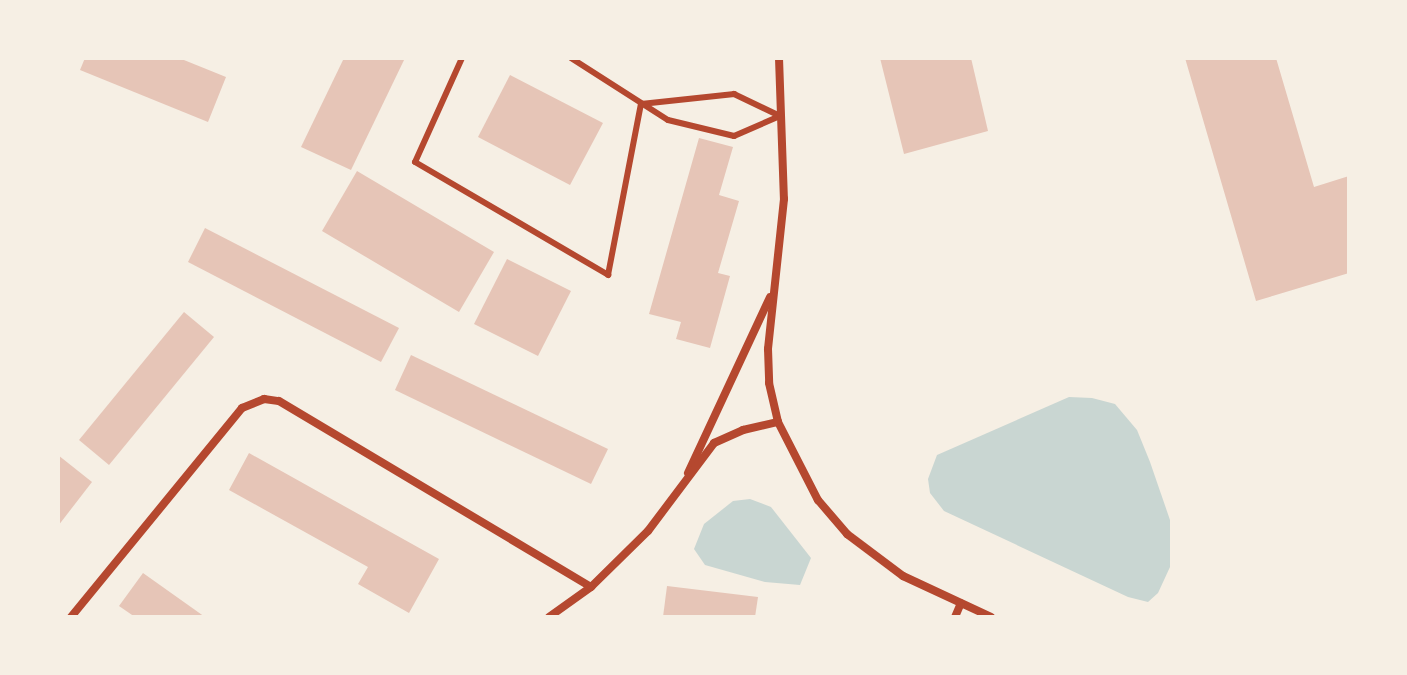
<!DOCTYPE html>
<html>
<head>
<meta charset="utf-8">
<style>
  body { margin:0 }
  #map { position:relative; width:1407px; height:675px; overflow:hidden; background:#f6efe4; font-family:"Noto Sans",sans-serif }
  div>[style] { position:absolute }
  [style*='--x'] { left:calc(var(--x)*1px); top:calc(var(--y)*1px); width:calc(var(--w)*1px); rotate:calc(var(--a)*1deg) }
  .water>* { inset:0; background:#c9d6d2 }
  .building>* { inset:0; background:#e6c5b7 }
  .service>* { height:6px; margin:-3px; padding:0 3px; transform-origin:3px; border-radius:3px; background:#b5482f }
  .minor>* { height:8px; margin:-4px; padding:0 4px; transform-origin:4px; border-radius:4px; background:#b5482f }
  span { translate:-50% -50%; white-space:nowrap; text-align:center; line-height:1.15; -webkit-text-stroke:7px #f6efe4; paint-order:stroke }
  .frame { position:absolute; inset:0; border:60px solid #f6efe4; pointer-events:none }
</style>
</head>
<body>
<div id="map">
  <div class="water">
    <i style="clip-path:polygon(1069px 397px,1092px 398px,1115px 404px,1137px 430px,1150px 462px,1170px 520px,1170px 567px,1158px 593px,1148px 602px,1128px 597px,944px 511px,930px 493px,928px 479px,937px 455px)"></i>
    <i style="clip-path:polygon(750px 499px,771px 507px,811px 558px,800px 585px,765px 582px,705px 565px,694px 549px,704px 524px,733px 501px)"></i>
  </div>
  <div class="building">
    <i style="clip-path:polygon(85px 58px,179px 58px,226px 77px,208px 122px,80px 70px)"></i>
    <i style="clip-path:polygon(344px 58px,405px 58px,351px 170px,301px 147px)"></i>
    <i style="clip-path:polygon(880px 58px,971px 58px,988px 131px,904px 154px)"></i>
    <i style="clip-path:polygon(1185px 58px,1276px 58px,1314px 187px,1349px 176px,1349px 273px,1256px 301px)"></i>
    <i style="clip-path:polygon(510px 75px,603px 123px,570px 185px,478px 137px)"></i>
    <i style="clip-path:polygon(699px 138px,733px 147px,719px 195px,739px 201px,718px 273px,730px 276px,710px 348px,676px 339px,681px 322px,649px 314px)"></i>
    <i style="clip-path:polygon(357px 171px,494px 252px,459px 312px,322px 231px)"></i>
    <i style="clip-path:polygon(205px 228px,399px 328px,381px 362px,188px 262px)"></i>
    <i style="clip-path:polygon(507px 259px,571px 291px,538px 356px,474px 324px)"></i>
    <i style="clip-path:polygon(184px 312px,214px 337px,109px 465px,79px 440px)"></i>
    <i style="clip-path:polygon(411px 355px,608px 449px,591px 484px,395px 390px)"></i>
    <i style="clip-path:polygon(249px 453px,439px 559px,409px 613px,358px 584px,368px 567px,229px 490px)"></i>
    <i style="clip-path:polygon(58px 455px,92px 482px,58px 526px)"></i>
    <i style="clip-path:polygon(143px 573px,205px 617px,135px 617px,119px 606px)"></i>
    <i style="clip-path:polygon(667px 586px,758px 597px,755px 617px,663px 617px)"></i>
  </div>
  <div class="service">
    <i style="--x:462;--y:58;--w:114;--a:114.3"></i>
    <i style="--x:415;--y:162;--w:224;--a:30.3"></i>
    <i style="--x:608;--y:275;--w:174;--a:-79.1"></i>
    <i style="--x:571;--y:58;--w:115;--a:32.6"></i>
    <i style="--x:668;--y:120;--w:68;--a:13.6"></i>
    <i style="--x:734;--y:136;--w:50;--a:-23.5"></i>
    <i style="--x:641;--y:104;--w:94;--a:-6.1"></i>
    <i style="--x:734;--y:94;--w:51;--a:25.6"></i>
  </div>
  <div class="minor">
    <i style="--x:779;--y:58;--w:141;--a:88"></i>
    <i style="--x:784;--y:199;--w:151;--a:96.1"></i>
    <i style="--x:768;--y:349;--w:34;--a:88"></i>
    <i style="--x:769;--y:383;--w:40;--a:77"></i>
    <i style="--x:778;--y:422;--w:88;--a:62.9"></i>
    <i style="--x:818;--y:500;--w:45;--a:49.5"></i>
    <i style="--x:847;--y:534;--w:70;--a:36.9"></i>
    <i style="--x:903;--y:576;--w:97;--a:25"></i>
    <i style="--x:688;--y:473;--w:194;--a:-65"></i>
    <i style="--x:71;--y:617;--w:270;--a:-50.7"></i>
    <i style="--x:242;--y:408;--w:24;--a:-22"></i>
    <i style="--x:264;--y:399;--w:15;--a:8"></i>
    <i style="--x:279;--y:401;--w:363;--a:30.8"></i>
    <i style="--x:549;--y:617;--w:52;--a:-35.5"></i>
    <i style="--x:591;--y:587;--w:80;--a:-44.5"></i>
    <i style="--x:648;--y:531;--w:110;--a:-53.1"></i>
    <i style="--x:714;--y:443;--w:32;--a:-24"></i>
    <i style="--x:743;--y:430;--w:36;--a:-13"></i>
    <i style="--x:955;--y:617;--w:15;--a:-67"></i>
  </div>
  <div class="frame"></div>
</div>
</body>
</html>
